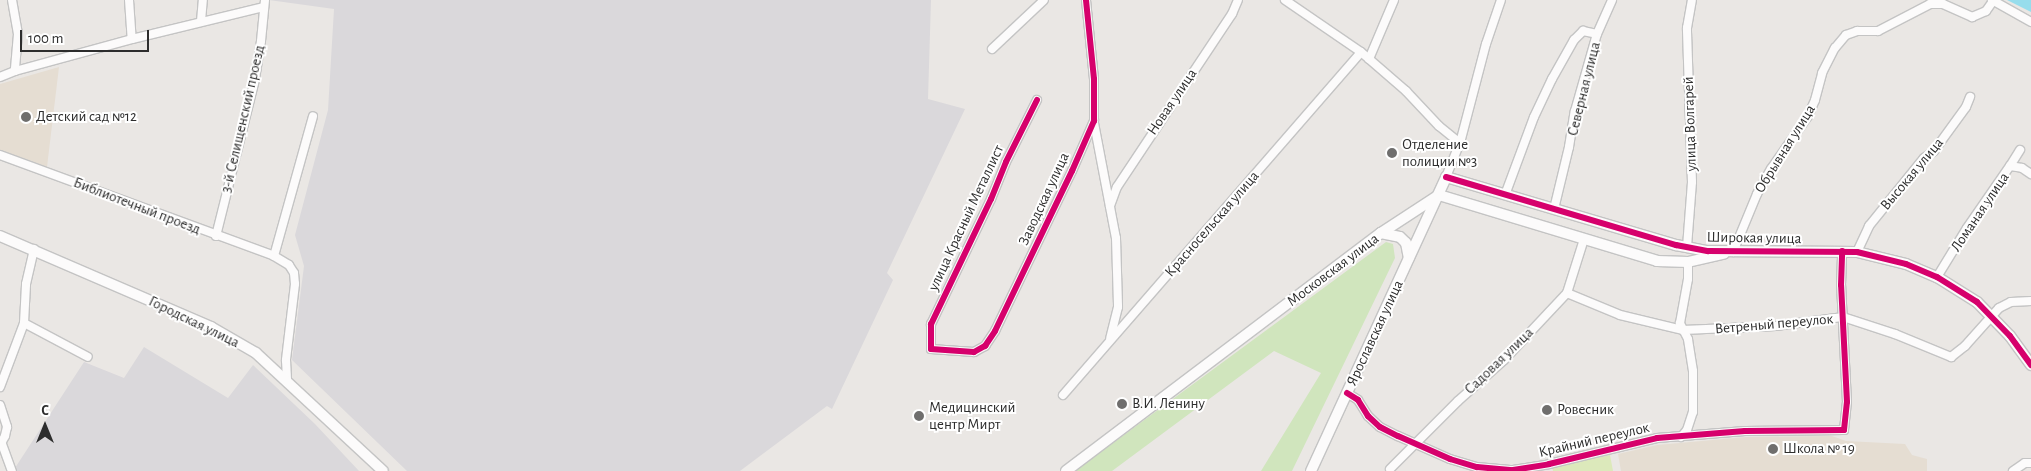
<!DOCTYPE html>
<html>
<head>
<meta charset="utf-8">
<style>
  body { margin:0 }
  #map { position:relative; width:2031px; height:471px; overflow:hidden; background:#eae7e4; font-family:"Alegreya Sans",sans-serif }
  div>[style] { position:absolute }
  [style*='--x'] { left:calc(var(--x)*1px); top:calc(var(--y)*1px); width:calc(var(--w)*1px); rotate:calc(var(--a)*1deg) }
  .industrial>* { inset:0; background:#dad8db }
  .education>* { inset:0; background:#e5ddd2 }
  .green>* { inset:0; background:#d0e5bd }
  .pitch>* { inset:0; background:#dce9bb }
  .water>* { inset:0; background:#97ddec }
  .roads { filter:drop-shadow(1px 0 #c4c4c4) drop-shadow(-1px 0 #c4c4c4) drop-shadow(0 1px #c4c4c4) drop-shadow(0 -1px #c4c4c4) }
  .street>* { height:8px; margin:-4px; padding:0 4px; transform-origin:4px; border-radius:4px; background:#fcfbfb }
  .secondary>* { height:10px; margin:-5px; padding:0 5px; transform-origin:5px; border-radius:5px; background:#fcfbfb }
  .cycleway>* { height:6px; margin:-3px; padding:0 3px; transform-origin:3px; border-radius:3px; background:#d6006c }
  .dots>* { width:14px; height:14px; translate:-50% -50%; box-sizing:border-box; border:2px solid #fff; border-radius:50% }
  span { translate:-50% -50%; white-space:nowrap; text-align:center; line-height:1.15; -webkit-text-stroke:4px #fff; paint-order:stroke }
  .street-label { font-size:15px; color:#2d2d2d }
  .poi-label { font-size:15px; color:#2d2d2d }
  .left { translate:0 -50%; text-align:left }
  .north { position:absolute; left:20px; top:401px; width:50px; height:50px; -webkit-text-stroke:4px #fff; paint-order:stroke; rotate:0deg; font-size:14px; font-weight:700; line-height:20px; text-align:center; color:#2d2d2d }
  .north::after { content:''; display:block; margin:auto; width:18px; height:22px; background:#2d2d2d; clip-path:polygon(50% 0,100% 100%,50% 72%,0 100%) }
  .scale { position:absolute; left:20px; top:30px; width:129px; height:22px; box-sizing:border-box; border:2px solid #2d2d2d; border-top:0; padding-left:6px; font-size:15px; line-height:18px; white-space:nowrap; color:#2d2d2d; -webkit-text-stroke:4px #fff; paint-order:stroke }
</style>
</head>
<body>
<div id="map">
  <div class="industrial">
    <i style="clip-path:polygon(269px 0,931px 0,928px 99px,965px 109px,887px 273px,893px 280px,832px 409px,827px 406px,740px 471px,407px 471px,292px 360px,304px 266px,295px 235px,328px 110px,334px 9px)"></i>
    <i style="clip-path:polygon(144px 347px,228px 398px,253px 365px,315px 424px,359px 471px,13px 471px,84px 362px,124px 378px)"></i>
  </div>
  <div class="education">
    <i style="clip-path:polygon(59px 67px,47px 167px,0 150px,0 84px)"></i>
    <i style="clip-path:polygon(1832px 436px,1846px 441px,1905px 444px,1912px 455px,1927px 459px,1927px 471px,1621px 471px,1618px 454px,1657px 445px,1746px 437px)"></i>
  </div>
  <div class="green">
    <i style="clip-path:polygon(1386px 242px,1393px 244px,1395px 258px,1292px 471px,1261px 471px,1321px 373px,1274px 351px,1112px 471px,1075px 471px)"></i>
  </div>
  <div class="pitch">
    <i style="clip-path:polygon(1610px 455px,1613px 471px,1553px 471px,1552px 466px)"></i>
  </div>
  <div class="water">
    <i style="clip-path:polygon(2007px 0,2031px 0,2031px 12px)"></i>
  </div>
  <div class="roads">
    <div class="street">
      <i style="--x:12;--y:0;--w:35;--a:80"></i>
      <i style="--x:18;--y:34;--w:37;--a:95"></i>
      <i style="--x:129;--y:0;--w:39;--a:86"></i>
      <i style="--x:1285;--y:0;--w:92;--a:34.4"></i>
      <i style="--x:1361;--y:52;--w:60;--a:40.9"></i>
      <i style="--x:1406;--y:91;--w:48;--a:46.7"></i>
      <i style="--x:1439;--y:126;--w:27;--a:39"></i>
      <i style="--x:1992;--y:0;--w:45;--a:29.4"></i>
      <i style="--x:201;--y:21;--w:21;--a:-85"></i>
      <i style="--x:992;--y:49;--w:71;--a:-43.3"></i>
      <i style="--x:1369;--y:59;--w:64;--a:-67"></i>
      <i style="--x:0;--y:77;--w:16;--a:-22"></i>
      <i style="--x:15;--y:71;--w:121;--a:-15.3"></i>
      <i style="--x:132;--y:39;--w:135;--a:-13.7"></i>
      <i style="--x:1037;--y:100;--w:69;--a:116.6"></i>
      <i style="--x:1006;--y:162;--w:40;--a:112"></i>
      <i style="--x:991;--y:199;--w:139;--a:115.6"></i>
      <i style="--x:931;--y:324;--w:25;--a:90"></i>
      <i style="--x:931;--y:349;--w:43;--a:4"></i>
      <i style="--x:974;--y:352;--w:13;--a:-29"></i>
      <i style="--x:985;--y:346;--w:18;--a:-56"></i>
      <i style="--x:995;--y:331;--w:178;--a:-64.3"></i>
      <i style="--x:1072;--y:171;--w:55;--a:-66.3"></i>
      <i style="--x:1094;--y:121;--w:42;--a:-90"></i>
      <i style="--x:1094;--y:79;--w:79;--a:-95.8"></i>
      <i style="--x:1094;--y:123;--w:117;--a:79.2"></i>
      <i style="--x:1116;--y:238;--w:69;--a:88.3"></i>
      <i style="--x:1118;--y:307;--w:32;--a:104"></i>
      <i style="--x:0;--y:155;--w:292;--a:20.2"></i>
      <i style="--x:274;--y:256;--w:17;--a:31"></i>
      <i style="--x:289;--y:265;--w:9;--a:58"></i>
      <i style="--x:294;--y:273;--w:11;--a:85"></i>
      <i style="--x:295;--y:284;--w:77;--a:96.8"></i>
      <i style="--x:286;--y:360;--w:21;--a:87"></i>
      <i style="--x:2010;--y:166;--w:19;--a:-58"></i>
      <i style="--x:1446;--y:177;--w:37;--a:-68"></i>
      <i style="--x:1460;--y:143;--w:102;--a:-75.3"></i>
      <i style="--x:1486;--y:44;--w:46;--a:-71.2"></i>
      <i style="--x:1505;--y:195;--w:83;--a:-69.6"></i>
      <i style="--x:1534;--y:117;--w:42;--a:-64.7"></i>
      <i style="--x:1552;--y:79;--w:45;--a:-60.6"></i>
      <i style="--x:1574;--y:40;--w:13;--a:-45"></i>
      <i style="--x:1583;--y:31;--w:14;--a:12"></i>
      <i style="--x:1110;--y:206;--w:20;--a:-70"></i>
      <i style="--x:1117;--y:187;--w:208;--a:-56.4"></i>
      <i style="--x:1232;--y:14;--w:15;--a:-67"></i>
      <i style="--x:1554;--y:209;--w:64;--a:-76.4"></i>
      <i style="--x:1569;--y:147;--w:36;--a:-81"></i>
      <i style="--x:1575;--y:111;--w:80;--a:-74.1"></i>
      <i style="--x:1597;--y:34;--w:37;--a:-66"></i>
      <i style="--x:216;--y:236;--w:162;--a:-76"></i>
      <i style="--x:255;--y:79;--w:38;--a:-81"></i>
      <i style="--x:261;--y:41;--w:41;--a:-84.4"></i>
      <i style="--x:1687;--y:247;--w:65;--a:-85.6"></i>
      <i style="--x:1692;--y:182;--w:154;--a:-91.9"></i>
      <i style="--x:1687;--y:28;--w:28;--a:-80"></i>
      <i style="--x:1733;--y:252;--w:63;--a:-67.5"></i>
      <i style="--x:1757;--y:194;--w:29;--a:-61"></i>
      <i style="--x:1771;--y:169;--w:65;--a:-55.1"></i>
      <i style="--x:1808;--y:116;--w:17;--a:-66"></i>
      <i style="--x:1815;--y:100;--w:28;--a:-75"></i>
      <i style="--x:1822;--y:73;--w:28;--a:-63"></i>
      <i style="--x:1835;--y:48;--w:17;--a:-50"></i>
      <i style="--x:1846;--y:35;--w:12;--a:-20"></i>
      <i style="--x:1857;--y:31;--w:21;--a:0"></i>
      <i style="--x:1878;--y:31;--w:59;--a:-27.4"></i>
      <i style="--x:1930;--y:4;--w:13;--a:0"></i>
      <i style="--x:1943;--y:4;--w:32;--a:24"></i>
      <i style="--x:1972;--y:17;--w:15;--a:-23"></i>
      <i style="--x:1986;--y:11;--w:12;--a:-55"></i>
      <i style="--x:1857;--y:252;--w:29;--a:-65"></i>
      <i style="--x:1869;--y:226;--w:87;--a:-51"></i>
      <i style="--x:1924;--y:158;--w:12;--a:-35"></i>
      <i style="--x:1934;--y:151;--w:54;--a:-54"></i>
      <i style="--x:1966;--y:107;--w:11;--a:-68"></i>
      <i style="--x:274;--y:256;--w:145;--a:-74.4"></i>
      <i style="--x:1937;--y:277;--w:57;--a:-58.5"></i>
      <i style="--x:1967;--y:228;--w:75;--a:-55.3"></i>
      <i style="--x:2010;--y:166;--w:12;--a:9"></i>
      <i style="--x:2022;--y:168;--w:11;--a:34"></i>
      <i style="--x:1567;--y:293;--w:57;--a:22.5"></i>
      <i style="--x:1620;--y:315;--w:65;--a:13.4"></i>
      <i style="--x:1683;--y:330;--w:93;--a:-2.5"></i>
      <i style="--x:1776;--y:326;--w:68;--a:-7.7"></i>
      <i style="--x:1843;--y:317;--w:55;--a:18.1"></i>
      <i style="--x:1895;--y:334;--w:61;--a:22.3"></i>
      <i style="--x:1951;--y:357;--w:18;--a:-38"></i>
      <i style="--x:1965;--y:346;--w:51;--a:-48.2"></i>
      <i style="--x:1999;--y:308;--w:13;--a:-27"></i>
      <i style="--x:2011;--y:302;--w:20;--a:-3"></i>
      <i style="--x:24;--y:323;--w:72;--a:28"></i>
      <i style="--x:0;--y:387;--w:68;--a:-69.4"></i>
      <i style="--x:24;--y:323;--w:39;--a:-87"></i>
      <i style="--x:26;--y:284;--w:36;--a:-77"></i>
      <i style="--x:1347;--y:393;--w:13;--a:32"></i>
      <i style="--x:1358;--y:400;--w:19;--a:58"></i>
      <i style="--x:1368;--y:416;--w:16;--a:43"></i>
      <i style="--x:1380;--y:427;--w:20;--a:27"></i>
      <i style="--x:1398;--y:436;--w:57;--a:23.9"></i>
      <i style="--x:1450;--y:459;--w:28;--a:17"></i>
      <i style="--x:1477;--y:467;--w:36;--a:5"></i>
      <i style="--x:1513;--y:470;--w:36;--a:-9"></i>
      <i style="--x:1549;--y:464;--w:111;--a:-13.5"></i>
      <i style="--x:1657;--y:438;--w:88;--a:-4.5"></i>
      <i style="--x:1745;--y:431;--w:99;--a:-0.6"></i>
      <i style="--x:1844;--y:430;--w:28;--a:-84"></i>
      <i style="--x:1847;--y:402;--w:117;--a:-92.9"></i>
      <i style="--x:1841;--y:285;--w:34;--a:-88"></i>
      <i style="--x:1063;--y:395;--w:454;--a:-49"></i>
      <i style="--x:0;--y:405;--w:23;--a:72"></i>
      <i style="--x:7;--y:427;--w:9;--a:103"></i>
      <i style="--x:5;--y:436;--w:10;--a:119"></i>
      <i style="--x:1681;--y:437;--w:9;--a:-49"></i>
      <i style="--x:1687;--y:430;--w:19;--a:-72"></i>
      <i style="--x:1693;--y:412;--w:41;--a:-90"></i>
      <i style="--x:1693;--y:371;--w:32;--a:-99"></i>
      <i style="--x:1688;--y:339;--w:18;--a:-117"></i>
      <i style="--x:1680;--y:323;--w:45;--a:-79.7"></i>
      <i style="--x:1688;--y:279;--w:17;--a:-90"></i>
      <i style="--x:2;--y:444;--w:29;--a:70"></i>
      <i style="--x:1390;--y:469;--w:96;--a:-45"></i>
      <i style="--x:1458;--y:401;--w:62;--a:-41.7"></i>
      <i style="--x:1504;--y:360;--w:92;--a:-46.8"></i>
      <i style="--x:1567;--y:293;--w:57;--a:-72.5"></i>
      <i style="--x:2013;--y:471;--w:14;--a:-34"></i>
      <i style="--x:2025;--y:463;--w:6;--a:0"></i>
    </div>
    <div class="secondary">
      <i style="--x:1439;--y:195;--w:228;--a:16.8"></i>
      <i style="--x:1657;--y:261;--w:31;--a:2"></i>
      <i style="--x:1688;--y:262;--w:37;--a:-13"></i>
      <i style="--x:1381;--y:233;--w:19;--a:12"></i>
      <i style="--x:1400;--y:237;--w:8;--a:45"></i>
      <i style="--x:1406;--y:243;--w:15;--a:79"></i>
      <i style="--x:0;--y:236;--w:230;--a:23.3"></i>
      <i style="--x:211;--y:327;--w:52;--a:30"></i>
      <i style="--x:256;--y:353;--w:173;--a:42.9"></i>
      <i style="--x:1066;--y:471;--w:395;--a:-37.1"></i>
      <i style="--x:1381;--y:233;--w:69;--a:-33.2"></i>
      <i style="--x:1311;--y:471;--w:324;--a:-65.3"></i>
      <i style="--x:1446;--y:177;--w:240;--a:16.5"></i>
      <i style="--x:1676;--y:245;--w:33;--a:11"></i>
      <i style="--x:1708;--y:251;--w:149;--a:0.4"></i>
      <i style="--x:1857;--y:252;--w:50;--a:13.8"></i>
      <i style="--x:1906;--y:264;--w:34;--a:23"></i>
      <i style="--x:1937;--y:277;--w:47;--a:32"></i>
      <i style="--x:1977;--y:302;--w:47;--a:45.9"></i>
      <i style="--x:2010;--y:336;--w:36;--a:54"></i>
    </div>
  </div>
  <div class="cycleway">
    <i style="--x:1037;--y:100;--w:69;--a:116.6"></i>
    <i style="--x:1006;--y:162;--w:40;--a:112"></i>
    <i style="--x:991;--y:199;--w:139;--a:115.6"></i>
    <i style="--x:931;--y:324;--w:25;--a:90"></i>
    <i style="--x:931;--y:349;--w:43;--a:4"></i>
    <i style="--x:974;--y:352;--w:13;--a:-29"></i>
    <i style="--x:985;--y:346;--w:18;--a:-56"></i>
    <i style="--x:995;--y:331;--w:178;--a:-64.3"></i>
    <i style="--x:1072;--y:171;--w:55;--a:-66.3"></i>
    <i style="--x:1094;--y:121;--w:42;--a:-90"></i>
    <i style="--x:1094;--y:79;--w:79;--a:-95.8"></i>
    <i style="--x:1446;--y:177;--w:240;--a:16.5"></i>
    <i style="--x:1676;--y:245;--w:33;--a:11"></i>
    <i style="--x:1708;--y:251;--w:149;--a:0.4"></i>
    <i style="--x:1857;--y:252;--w:50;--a:13.8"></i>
    <i style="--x:1906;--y:264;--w:34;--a:23"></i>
    <i style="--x:1937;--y:277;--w:47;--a:32"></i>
    <i style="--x:1977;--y:302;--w:47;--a:45.9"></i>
    <i style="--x:2010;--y:336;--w:36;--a:54"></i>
    <i style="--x:1347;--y:393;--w:13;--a:32"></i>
    <i style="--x:1358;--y:400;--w:19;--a:58"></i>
    <i style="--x:1368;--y:416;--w:16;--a:43"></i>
    <i style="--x:1380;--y:427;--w:20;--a:27"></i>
    <i style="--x:1398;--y:436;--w:57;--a:23.9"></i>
    <i style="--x:1450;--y:459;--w:28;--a:17"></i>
    <i style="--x:1477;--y:467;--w:36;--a:5"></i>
    <i style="--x:1513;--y:470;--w:36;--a:-9"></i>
    <i style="--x:1549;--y:464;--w:111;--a:-13.5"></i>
    <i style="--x:1657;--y:438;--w:88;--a:-4.5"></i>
    <i style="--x:1745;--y:431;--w:99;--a:-0.6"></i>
    <i style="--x:1844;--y:430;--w:28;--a:-84"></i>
    <i style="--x:1847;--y:402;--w:117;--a:-92.9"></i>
    <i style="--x:1841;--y:285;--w:34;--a:-88"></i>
  </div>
  <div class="dots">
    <i style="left:26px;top:117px;background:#6f6e6d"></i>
    <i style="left:1392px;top:153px;background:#6f6e6d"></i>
    <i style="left:1122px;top:404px;background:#6f6e6d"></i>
    <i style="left:1547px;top:410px;background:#6f6e6d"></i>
    <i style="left:919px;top:416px;background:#6f6e6d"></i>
    <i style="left:1773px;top:449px;background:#6f6e6d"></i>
  </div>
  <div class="street-label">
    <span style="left:1584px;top:89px;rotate:-76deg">Северная улица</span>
    <span style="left:1172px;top:102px;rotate:-56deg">Новая улица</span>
    <span style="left:243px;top:119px;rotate:-77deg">3-й Селищенский проезд</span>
    <span style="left:1690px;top:124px;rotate:-92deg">улица Волгарей</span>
    <span style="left:1785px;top:149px;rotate:-58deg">Обрывная улица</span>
    <span style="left:1912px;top:174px;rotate:-50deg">Высокая улица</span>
    <span style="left:1044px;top:199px;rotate:-65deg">Заводская улица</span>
    <span style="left:137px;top:206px;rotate:21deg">Библиотечный проезд</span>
    <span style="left:1980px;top:212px;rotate:-56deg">Ломаная улица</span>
    <span style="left:966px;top:218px;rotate:-65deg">улица Красный Металлист</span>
    <span style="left:1212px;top:224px;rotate:-49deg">Красносельская улица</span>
    <span style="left:1754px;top:238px;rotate:1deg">Широкая улица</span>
    <span style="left:1333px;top:270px;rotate:-37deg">Московская улица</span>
    <span style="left:194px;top:322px;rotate:26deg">Городская улица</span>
    <span style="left:1774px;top:324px;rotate:-5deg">Ветреный переулок</span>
    <span style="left:1375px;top:333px;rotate:-65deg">Ярославская улица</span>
    <span style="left:1499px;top:361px;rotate:-44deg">Садовая улица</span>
    <span style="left:1594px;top:440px;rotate:-13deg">Крайний переулок</span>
  </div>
  <div class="poi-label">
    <span class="left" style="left:36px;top:117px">Детский сад №12</span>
    <span class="left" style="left:1402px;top:153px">Отделение<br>полиции №3</span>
    <span class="left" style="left:1132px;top:404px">В.И. Ленину</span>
    <span class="left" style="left:929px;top:416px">Медицинский<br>центр Мирт</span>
    <span class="left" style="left:1557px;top:410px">Ровесник</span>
    <span class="left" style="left:1783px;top:449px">Школа № 19</span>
  </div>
  <div class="north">С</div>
  <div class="scale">100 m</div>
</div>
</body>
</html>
